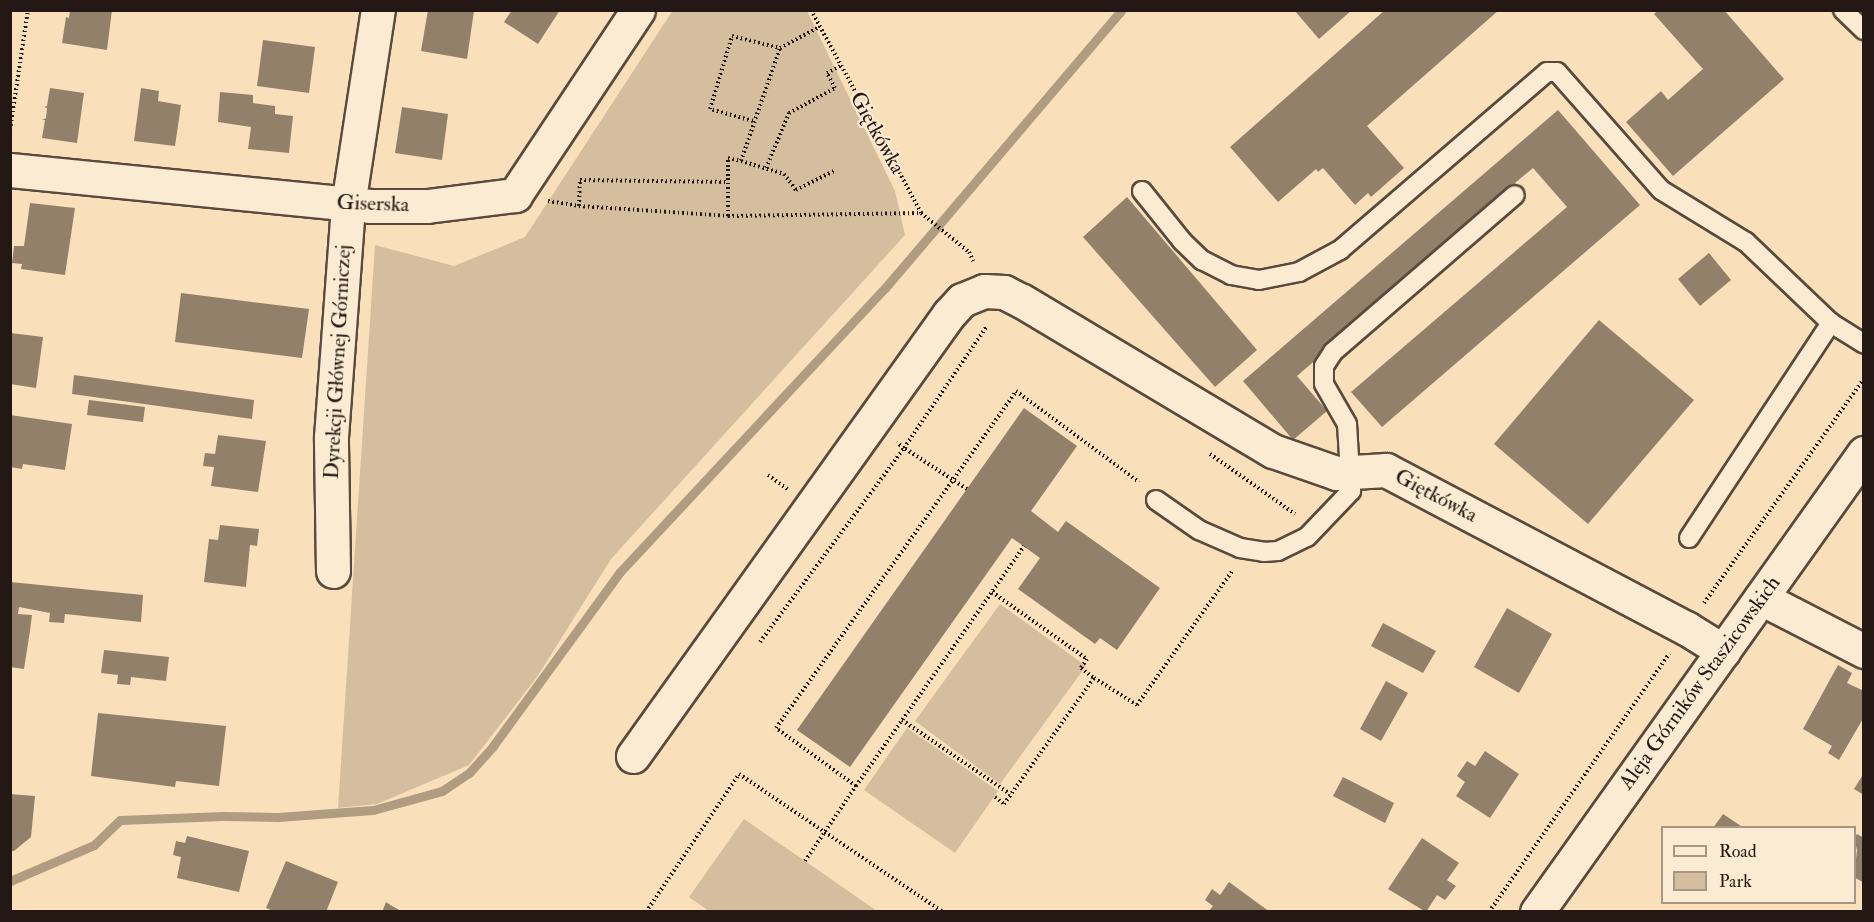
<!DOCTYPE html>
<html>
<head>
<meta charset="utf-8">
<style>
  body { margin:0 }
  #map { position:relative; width:1874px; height:922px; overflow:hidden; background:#f9e0ba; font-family:"IM FELL Double Pica",serif }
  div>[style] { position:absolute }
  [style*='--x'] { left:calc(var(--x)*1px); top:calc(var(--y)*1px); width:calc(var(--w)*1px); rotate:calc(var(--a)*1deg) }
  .green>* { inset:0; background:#d5be9e }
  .stream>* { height:9px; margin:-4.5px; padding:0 4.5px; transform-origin:4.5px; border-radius:4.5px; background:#b09c81 }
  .building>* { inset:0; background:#92806a }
  .path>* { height:4px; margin-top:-2px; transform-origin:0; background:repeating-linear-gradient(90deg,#231813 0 1.5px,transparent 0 4.5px) }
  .roads { filter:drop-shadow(2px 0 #584a3d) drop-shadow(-2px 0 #584a3d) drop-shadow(0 2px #584a3d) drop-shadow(0 -2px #584a3d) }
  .service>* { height:18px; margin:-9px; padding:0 9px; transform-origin:9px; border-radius:9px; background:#fbebd2 }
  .minor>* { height:33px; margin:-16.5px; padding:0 16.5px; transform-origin:16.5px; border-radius:16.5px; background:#fbebd2 }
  span { translate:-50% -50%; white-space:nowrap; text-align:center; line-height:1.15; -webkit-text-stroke:4.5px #fbebd2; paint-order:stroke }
  .street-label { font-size:21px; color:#231813 }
  .frame { position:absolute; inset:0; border:12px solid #231813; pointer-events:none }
  .legend { position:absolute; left:1661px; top:826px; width:195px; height:78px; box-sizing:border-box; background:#fbebd2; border:2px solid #a59786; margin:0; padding:8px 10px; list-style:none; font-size:18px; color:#231813 }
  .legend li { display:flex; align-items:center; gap:12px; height:30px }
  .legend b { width:30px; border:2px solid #a59786 }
</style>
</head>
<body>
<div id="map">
  <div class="green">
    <i style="clip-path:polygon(673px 10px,807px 11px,895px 191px,905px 235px,611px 559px,537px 677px,469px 765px,377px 804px,338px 808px,375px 245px,454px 266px,525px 237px)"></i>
    <i style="clip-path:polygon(1000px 604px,1086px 666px,1000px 784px,915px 721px)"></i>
    <i style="clip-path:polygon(907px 728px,998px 791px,955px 853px,864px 790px)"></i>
    <i style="clip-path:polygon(744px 819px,805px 861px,877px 911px,709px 911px,689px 897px)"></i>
  </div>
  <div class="stream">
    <i style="--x:10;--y:881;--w:91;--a:-23.2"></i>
    <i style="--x:94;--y:845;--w:36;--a:-44"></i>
    <i style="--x:120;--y:820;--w:103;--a:-2.2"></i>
    <i style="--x:223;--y:816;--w:55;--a:1"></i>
    <i style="--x:278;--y:817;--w:95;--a:-4.2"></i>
    <i style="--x:373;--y:810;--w:72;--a:-15.4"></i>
    <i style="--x:442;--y:791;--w:32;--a:-34"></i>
    <i style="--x:469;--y:773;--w:36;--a:-48"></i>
    <i style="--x:493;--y:746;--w:214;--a:-53.9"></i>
    <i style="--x:619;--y:573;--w:390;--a:-47"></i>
    <i style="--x:885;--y:288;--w:365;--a:-49.6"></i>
  </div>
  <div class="building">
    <i style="clip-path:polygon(70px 10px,112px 10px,107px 50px,62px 43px,66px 17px,69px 18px)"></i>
    <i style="clip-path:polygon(428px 10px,474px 11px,467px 59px,421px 51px)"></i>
    <i style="clip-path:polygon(512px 10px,560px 10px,538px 44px,504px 22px)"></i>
    <i style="clip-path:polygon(1294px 10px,1352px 10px,1319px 39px)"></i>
    <i style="clip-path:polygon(1385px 10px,1499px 10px,1367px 126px,1404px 168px,1371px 197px,1368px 193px,1355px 205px,1323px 168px,1318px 172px,1316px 169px,1278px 202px,1230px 147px)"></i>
    <i style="clip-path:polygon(1658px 10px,1724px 10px,1784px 79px,1673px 176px,1626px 122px,1661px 91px,1668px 100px,1703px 69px,1654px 14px)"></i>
    <i style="clip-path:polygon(263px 40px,315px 47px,309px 93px,257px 86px)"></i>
    <i style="clip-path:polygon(50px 88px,84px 93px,77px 143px,42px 138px,45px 120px,42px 120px,46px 118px,47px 108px,44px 107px,47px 106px)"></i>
    <i style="clip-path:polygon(141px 88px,159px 91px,158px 101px,181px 105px,175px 146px,134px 141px)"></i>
    <i style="clip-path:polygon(220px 92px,253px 95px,253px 103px,275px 106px,275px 114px,293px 116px,289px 153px,248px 149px,251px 127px,218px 122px)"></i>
    <i style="clip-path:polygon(402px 107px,448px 114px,442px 160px,395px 153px)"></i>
    <i style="clip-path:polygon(1558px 110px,1640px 205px,1382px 427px,1351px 392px,1567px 207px,1533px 168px,1515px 183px,1518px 186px,1297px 376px,1327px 411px,1293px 440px,1243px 381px)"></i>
    <i style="clip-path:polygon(1127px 197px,1257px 350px,1215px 387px,1083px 237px)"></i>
    <i style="clip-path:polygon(30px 203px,75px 208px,65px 275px,21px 269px,22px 264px,12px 263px,14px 246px,24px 246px)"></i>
    <i style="clip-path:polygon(1709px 253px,1731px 280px,1700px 306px,1678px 279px)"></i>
    <i style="clip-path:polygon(181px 293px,309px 309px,302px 358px,175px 342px)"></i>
    <i style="clip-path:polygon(1599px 320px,1694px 400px,1588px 524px,1494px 444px)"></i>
    <i style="clip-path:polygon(11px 333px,43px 337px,36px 388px,10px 384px)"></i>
    <i style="clip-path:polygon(74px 375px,254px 400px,252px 419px,72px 394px)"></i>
    <i style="clip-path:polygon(89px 400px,145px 407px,143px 422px,87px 415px)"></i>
    <i style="clip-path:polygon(1024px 408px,1077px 446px,1031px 511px,1058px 532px,1066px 521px,1160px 588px,1117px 650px,1100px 638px,1095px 644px,1018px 589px,1040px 558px,1012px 538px,850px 767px,797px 730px)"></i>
    <i style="clip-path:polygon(10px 415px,72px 424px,65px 470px,23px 464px,22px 469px,10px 467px)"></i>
    <i style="clip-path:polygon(218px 435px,266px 441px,258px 492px,211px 486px,214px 467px,203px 466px,205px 453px,215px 454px)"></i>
    <i style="clip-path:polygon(220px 525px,259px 529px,257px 546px,250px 545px,246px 587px,204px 582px,209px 539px,218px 540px)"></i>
    <i style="clip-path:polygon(10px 582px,143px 595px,141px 622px,65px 614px,64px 623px,49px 622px,50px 613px,19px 607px,18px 614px,32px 615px,30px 631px,24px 669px,10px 667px)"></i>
    <i style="clip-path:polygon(1507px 608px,1552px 634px,1519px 693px,1474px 667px)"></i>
    <i style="clip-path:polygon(1383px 623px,1436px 651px,1423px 673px,1371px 646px)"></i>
    <i style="clip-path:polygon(104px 650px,169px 657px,166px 681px,131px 677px,130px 685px,117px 684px,118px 675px,101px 673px)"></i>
    <i style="clip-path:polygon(1838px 665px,1852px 673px,1847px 683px,1864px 691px,1864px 717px,1839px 760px,1828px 753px,1832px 746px,1803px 729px)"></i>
    <i style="clip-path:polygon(1386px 681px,1408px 693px,1381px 741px,1360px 729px)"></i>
    <i style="clip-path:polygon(98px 713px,226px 726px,219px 786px,176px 781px,175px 787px,91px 776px)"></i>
    <i style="clip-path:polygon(1485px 751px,1519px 774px,1490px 818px,1456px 796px,1465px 782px,1457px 776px,1467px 761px,1475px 766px)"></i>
    <i style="clip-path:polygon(1864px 773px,1864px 795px,1854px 789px)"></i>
    <i style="clip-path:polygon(1343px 777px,1394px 803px,1385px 823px,1333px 796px)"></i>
    <i style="clip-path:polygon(10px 794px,35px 796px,31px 837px,14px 851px,10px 851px)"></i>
    <i style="clip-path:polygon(1723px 814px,1744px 828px,1713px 828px)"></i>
    <i style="clip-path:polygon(1857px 834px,1864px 838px,1864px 883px,1854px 877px,1857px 850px,1854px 838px)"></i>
    <i style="clip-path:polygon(187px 836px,249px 851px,239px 892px,177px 878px,181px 857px,173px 855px,176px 841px,185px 843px)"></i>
    <i style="clip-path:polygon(1422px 838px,1459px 863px,1447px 880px,1456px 886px,1445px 900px,1437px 895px,1426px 912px,1388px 889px)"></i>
    <i style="clip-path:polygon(286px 861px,338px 882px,326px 912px,276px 912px,266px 908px)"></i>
    <i style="clip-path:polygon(1229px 882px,1270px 912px,1208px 912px,1213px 906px,1205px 900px,1212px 889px,1220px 895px)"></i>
    <i style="clip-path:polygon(386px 902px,392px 906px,403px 912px,382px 912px)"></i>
  </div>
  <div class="path">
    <i style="--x:811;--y:10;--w:231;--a:61.5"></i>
    <i style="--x:921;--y:213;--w:62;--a:39.1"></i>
    <i style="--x:969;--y:252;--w:10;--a:66"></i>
    <i style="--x:753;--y:121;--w:45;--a:-164.4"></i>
    <i style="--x:710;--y:109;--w:76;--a:-73.2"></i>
    <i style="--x:732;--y:36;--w:49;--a:14"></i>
    <i style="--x:10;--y:130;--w:121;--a:-81.5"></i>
    <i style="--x:741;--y:161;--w:45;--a:16.8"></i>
    <i style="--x:784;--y:174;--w:20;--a:53"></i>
    <i style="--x:796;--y:190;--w:45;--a:-26.6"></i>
    <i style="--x:766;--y:168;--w:60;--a:-67.3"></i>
    <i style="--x:789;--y:113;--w:52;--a:-28.5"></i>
    <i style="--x:835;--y:88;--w:17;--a:-118"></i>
    <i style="--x:827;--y:73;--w:15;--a:-28"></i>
    <i style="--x:548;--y:201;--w:31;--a:9"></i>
    <i style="--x:579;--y:206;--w:149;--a:3.8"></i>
    <i style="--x:728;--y:216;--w:193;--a:-0.9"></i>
    <i style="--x:579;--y:206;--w:26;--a:-88"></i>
    <i style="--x:580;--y:180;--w:148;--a:0.8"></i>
    <i style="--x:728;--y:216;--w:58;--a:-90"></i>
    <i style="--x:728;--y:158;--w:13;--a:13"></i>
    <i style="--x:741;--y:161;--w:120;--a:-71"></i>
    <i style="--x:780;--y:48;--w:44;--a:-28.3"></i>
    <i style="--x:1210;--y:454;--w:104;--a:35.2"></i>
    <i style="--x:768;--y:475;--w:24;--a:36"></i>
    <i style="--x:967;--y:489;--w:75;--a:-146.9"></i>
    <i style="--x:904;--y:448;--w:148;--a:-55.8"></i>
    <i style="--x:992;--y:592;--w:116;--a:35.2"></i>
    <i style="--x:1087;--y:659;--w:11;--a:124"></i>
    <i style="--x:1081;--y:668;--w:16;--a:38"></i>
    <i style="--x:1704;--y:603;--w:275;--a:-54.5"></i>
    <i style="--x:760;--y:642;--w:242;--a:-53.4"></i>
    <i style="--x:904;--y:448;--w:9;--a:-144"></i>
    <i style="--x:902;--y:720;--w:131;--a:34.4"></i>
    <i style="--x:856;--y:786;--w:293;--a:-55"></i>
    <i style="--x:995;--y:797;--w:11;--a:38"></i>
    <i style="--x:1004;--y:804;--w:155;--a:-54.5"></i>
    <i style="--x:1094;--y:678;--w:51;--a:32.1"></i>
    <i style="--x:1137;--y:705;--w:166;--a:-54.6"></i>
    <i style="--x:805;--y:861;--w:91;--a:-55.8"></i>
    <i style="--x:856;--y:786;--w:99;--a:-144.1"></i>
    <i style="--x:776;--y:728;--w:414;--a:-54.5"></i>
    <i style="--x:1016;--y:391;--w:153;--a:36.5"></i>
    <i style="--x:646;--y:912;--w:166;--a:-56"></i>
    <i style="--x:739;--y:774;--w:246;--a:34.1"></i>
    <i style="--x:1489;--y:912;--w:315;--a:-55.1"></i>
  </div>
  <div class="roads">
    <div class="service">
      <i style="--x:1843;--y:10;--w:29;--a:44"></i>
      <i style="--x:1142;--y:191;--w:64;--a:51.3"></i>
      <i style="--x:1182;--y:241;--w:28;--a:44"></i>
      <i style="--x:1202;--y:260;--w:33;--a:27"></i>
      <i style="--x:1231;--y:275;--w:28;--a:10"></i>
      <i style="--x:1259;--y:280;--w:41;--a:-11.3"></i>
      <i style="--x:1299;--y:272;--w:47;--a:-28.2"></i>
      <i style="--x:1340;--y:250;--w:273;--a:-40.7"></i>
      <i style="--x:1547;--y:72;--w:10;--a:0"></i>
      <i style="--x:1557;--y:72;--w:157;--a:48.6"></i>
      <i style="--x:1661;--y:190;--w:100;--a:31.5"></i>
      <i style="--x:1746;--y:242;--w:117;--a:43.6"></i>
      <i style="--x:1156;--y:500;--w:52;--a:34.9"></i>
      <i style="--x:1199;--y:530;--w:45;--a:23.7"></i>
      <i style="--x:1240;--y:548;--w:24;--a:9"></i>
      <i style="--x:1264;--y:552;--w:14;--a:-4"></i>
      <i style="--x:1278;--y:551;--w:32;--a:-26"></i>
      <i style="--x:1307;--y:537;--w:64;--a:-46.3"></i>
      <i style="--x:1351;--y:491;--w:67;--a:-93.4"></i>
      <i style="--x:1347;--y:424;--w:46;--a:-119.9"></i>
      <i style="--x:1324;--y:384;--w:18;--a:-90"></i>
      <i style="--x:1324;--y:366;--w:17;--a:-57"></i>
      <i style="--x:1333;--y:352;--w:240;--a:-40.8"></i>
      <i style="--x:1689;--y:538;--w:258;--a:-56.6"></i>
      <i style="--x:1831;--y:323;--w:39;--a:32"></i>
    </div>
    <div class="minor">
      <i style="--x:10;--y:170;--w:362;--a:5.7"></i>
      <i style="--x:370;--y:206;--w:57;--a:0"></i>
      <i style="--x:427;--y:206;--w:89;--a:-7.1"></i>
      <i style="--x:515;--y:195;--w:222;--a:-56.4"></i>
      <i style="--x:333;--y:571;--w:134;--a:-90.9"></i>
      <i style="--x:331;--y:437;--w:233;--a:-85.8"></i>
      <i style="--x:348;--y:205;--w:197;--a:-81.3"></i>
      <i style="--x:1761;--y:598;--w:116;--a:27.2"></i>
      <i style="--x:633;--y:756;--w:543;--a:-54.44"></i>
      <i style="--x:949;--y:314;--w:19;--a:-47"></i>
      <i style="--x:962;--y:300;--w:24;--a:-22"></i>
      <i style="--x:984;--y:291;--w:20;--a:3"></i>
      <i style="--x:1004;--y:292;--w:20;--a:27"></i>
      <i style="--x:1022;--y:301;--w:292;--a:30.9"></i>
      <i style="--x:1273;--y:451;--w:67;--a:19.2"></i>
      <i style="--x:1336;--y:473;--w:50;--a:-3.4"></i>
      <i style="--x:1386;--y:470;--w:339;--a:27.8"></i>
      <i style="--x:1686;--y:628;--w:44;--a:31.9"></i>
      <i style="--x:1537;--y:912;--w:564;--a:-54.53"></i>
    </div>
  </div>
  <div class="street-label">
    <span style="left:877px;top:133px;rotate:61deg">Giętkówka</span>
    <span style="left:373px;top:204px;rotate:2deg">Giserska</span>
    <span style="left:338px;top:362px;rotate:-87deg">Dyrekcji Głównej Górniczej</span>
    <span style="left:1436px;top:496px;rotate:28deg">Giętkówka</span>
    <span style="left:1700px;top:683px;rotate:-54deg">Aleja Górników Staszicowskich</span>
  </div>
  <div class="frame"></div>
  <ul class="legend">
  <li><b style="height:8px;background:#fbebd2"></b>Road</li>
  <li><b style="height:16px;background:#d5be9e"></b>Park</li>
  </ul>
</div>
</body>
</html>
